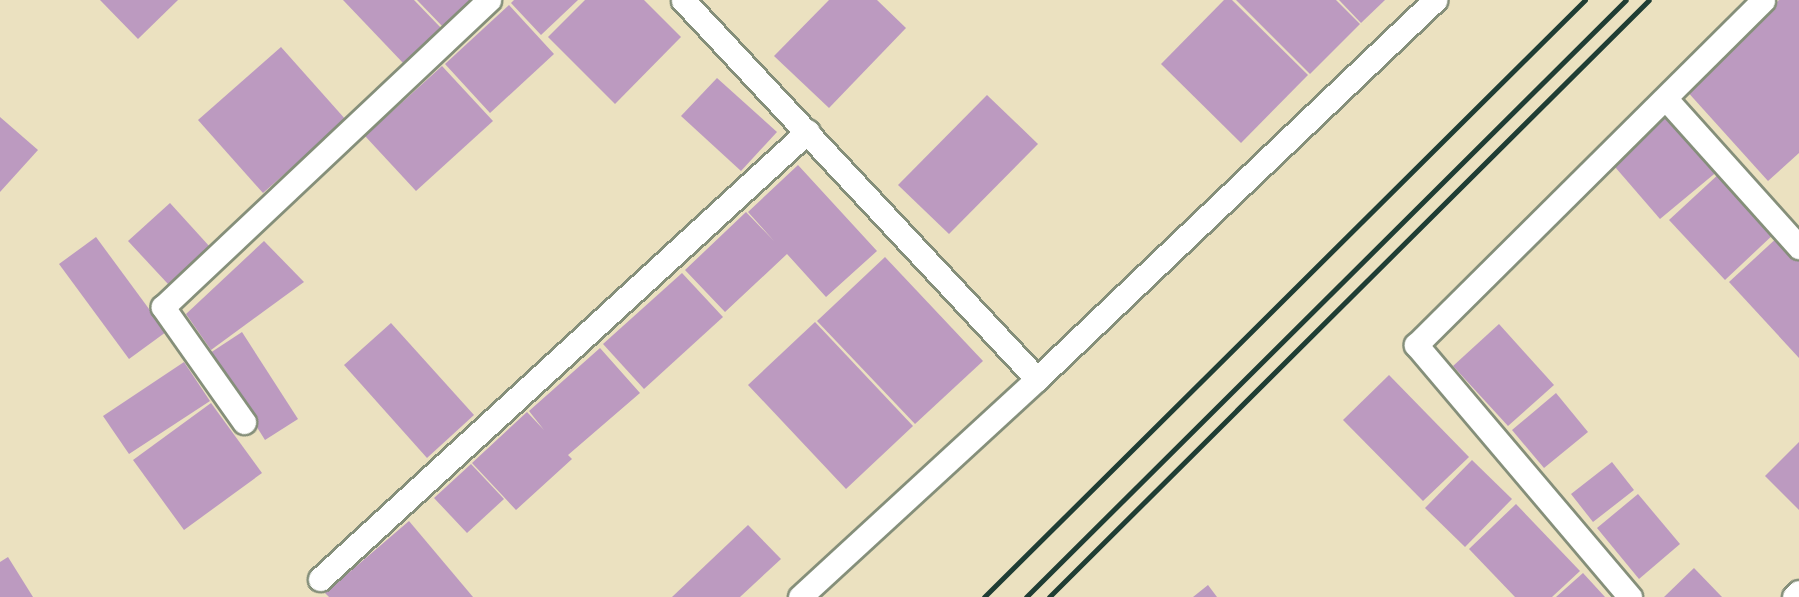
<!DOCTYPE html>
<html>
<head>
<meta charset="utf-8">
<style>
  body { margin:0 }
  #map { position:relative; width:1799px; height:597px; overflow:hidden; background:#ebe1c0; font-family:"Playpen Sans",sans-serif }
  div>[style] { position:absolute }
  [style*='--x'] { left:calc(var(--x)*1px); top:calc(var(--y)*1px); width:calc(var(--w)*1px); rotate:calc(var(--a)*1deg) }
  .building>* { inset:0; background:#bc9ac0 }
  .roads { filter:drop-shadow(2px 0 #858f7a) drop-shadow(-2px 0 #858f7a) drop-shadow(0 2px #858f7a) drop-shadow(0 -2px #858f7a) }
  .minor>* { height:23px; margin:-11.5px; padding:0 11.5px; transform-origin:11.5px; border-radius:11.5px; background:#fff }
  .rail>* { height:5px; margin:-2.5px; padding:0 2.5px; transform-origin:2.5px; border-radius:2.5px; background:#1f3d34 }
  span { translate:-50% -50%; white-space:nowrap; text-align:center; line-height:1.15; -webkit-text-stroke:5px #f7f3e8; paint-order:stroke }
</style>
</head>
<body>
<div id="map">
  <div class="building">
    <i style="clip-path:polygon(100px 0,178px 0,138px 39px)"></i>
    <i style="clip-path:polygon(343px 0,414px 0,442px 29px,404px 64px)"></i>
    <i style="clip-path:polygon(417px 0,472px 0,444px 28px)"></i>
    <i style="clip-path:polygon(514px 0,578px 0,541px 35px,511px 3px)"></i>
    <i style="clip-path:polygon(585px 0,644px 0,681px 37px,615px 104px,548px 37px)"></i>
    <i style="clip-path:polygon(829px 0,877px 0,906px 28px,829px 108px,774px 56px)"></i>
    <i style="clip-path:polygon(1224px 0,1232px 0,1308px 75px,1241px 143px,1161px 64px)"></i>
    <i style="clip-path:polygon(1236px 0,1336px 0,1360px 24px,1310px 74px)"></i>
    <i style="clip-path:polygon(1339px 0,1385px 0,1361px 23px)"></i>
    <i style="clip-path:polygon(1779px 0,1799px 0,1799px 153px,1768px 181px,1685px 89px)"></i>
    <i style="clip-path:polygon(509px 5px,554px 54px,490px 113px,445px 64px)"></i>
    <i style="clip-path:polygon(281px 47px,346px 120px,263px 193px,198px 120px)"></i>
    <i style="clip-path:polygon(442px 66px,493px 121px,416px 191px,365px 136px)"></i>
    <i style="clip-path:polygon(717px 78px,777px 132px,741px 171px,681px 116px)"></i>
    <i style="clip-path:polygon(987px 95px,1038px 144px,949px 234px,898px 185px)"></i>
    <i style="clip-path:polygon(1668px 110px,1719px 170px,1660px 219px,1609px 160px)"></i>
    <i style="clip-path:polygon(0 117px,38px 150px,0 192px)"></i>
    <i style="clip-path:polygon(798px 165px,877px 251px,826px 297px,787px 254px,725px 312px,685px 270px,746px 212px,774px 241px,748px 212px)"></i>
    <i style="clip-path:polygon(1721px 172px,1776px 232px,1725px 280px,1669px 220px)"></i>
    <i style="clip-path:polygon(170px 203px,210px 247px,168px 284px,128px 241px)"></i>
    <i style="clip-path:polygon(1780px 235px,1799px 256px,1799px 358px,1729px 282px)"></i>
    <i style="clip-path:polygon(96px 237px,166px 332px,129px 359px,59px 264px)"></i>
    <i style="clip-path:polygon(264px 241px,304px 282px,211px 350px,186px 314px)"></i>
    <i style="clip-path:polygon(885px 257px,983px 361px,915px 424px,817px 321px)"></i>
    <i style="clip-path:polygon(682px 273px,723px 317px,644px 389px,603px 344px)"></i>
    <i style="clip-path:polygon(815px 322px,913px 426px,846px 489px,748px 385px)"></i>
    <i style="clip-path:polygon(391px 323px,474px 415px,427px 458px,344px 365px)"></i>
    <i style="clip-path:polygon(1499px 324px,1554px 385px,1508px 426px,1453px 366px)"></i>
    <i style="clip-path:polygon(242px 332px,298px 419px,265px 440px,210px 353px)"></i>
    <i style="clip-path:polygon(600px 348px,640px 393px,568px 455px,572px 459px,516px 510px,472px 463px,527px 412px,544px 430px,529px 411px)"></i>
    <i style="clip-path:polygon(184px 362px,210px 401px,129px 454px,103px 416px)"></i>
    <i style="clip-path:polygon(1389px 375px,1469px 457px,1423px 501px,1343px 420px)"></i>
    <i style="clip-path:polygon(1556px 393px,1588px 432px,1544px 468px,1512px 430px)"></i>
    <i style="clip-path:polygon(211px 403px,262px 473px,184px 530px,133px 460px)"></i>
    <i style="clip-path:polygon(1799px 442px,1799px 510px,1765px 476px)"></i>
    <i style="clip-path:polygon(1472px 460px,1512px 499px,1465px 547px,1425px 508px)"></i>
    <i style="clip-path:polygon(1612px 462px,1634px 490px,1593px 522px,1571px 494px)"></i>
    <i style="clip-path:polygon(471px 464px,504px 499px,467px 533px,434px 498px)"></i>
    <i style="clip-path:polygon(1638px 494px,1680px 544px,1639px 579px,1597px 528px)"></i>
    <i style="clip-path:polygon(1516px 504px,1580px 571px,1552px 597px,1515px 597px,1469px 549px)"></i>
    <i style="clip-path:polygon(409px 521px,473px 597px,329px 597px,325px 593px)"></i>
    <i style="clip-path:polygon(748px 525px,781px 559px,740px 597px,672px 597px)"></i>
    <i style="clip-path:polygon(8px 557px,33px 597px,0 597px,0 562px)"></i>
    <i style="clip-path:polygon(1694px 568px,1722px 597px,1664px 597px)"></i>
    <i style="clip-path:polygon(1583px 573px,1605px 597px,1556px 597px)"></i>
    <i style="clip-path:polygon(1208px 585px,1217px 597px,1193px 597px)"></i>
  </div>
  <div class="roads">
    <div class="minor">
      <i style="--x:683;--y:0;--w:519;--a:46.95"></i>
      <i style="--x:1666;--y:99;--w:199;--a:48.1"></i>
      <i style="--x:244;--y:422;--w:141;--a:-125.2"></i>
      <i style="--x:163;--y:307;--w:448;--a:-43.3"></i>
      <i style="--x:320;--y:579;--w:662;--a:-42.55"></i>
      <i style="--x:800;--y:597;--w:322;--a:-42.6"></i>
      <i style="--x:1037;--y:379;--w:550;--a:-43.6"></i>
      <i style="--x:1630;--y:597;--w:331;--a:-130.3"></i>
      <i style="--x:1416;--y:345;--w:489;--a:-44.8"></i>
      <i style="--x:1794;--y:597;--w:7;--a:-45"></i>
    </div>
  </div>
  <div class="rail">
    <i style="--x:984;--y:597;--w:847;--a:-44.81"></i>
    <i style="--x:1026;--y:597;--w:846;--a:-44.86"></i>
    <i style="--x:1049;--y:597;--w:846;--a:-44.86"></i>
  </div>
</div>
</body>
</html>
